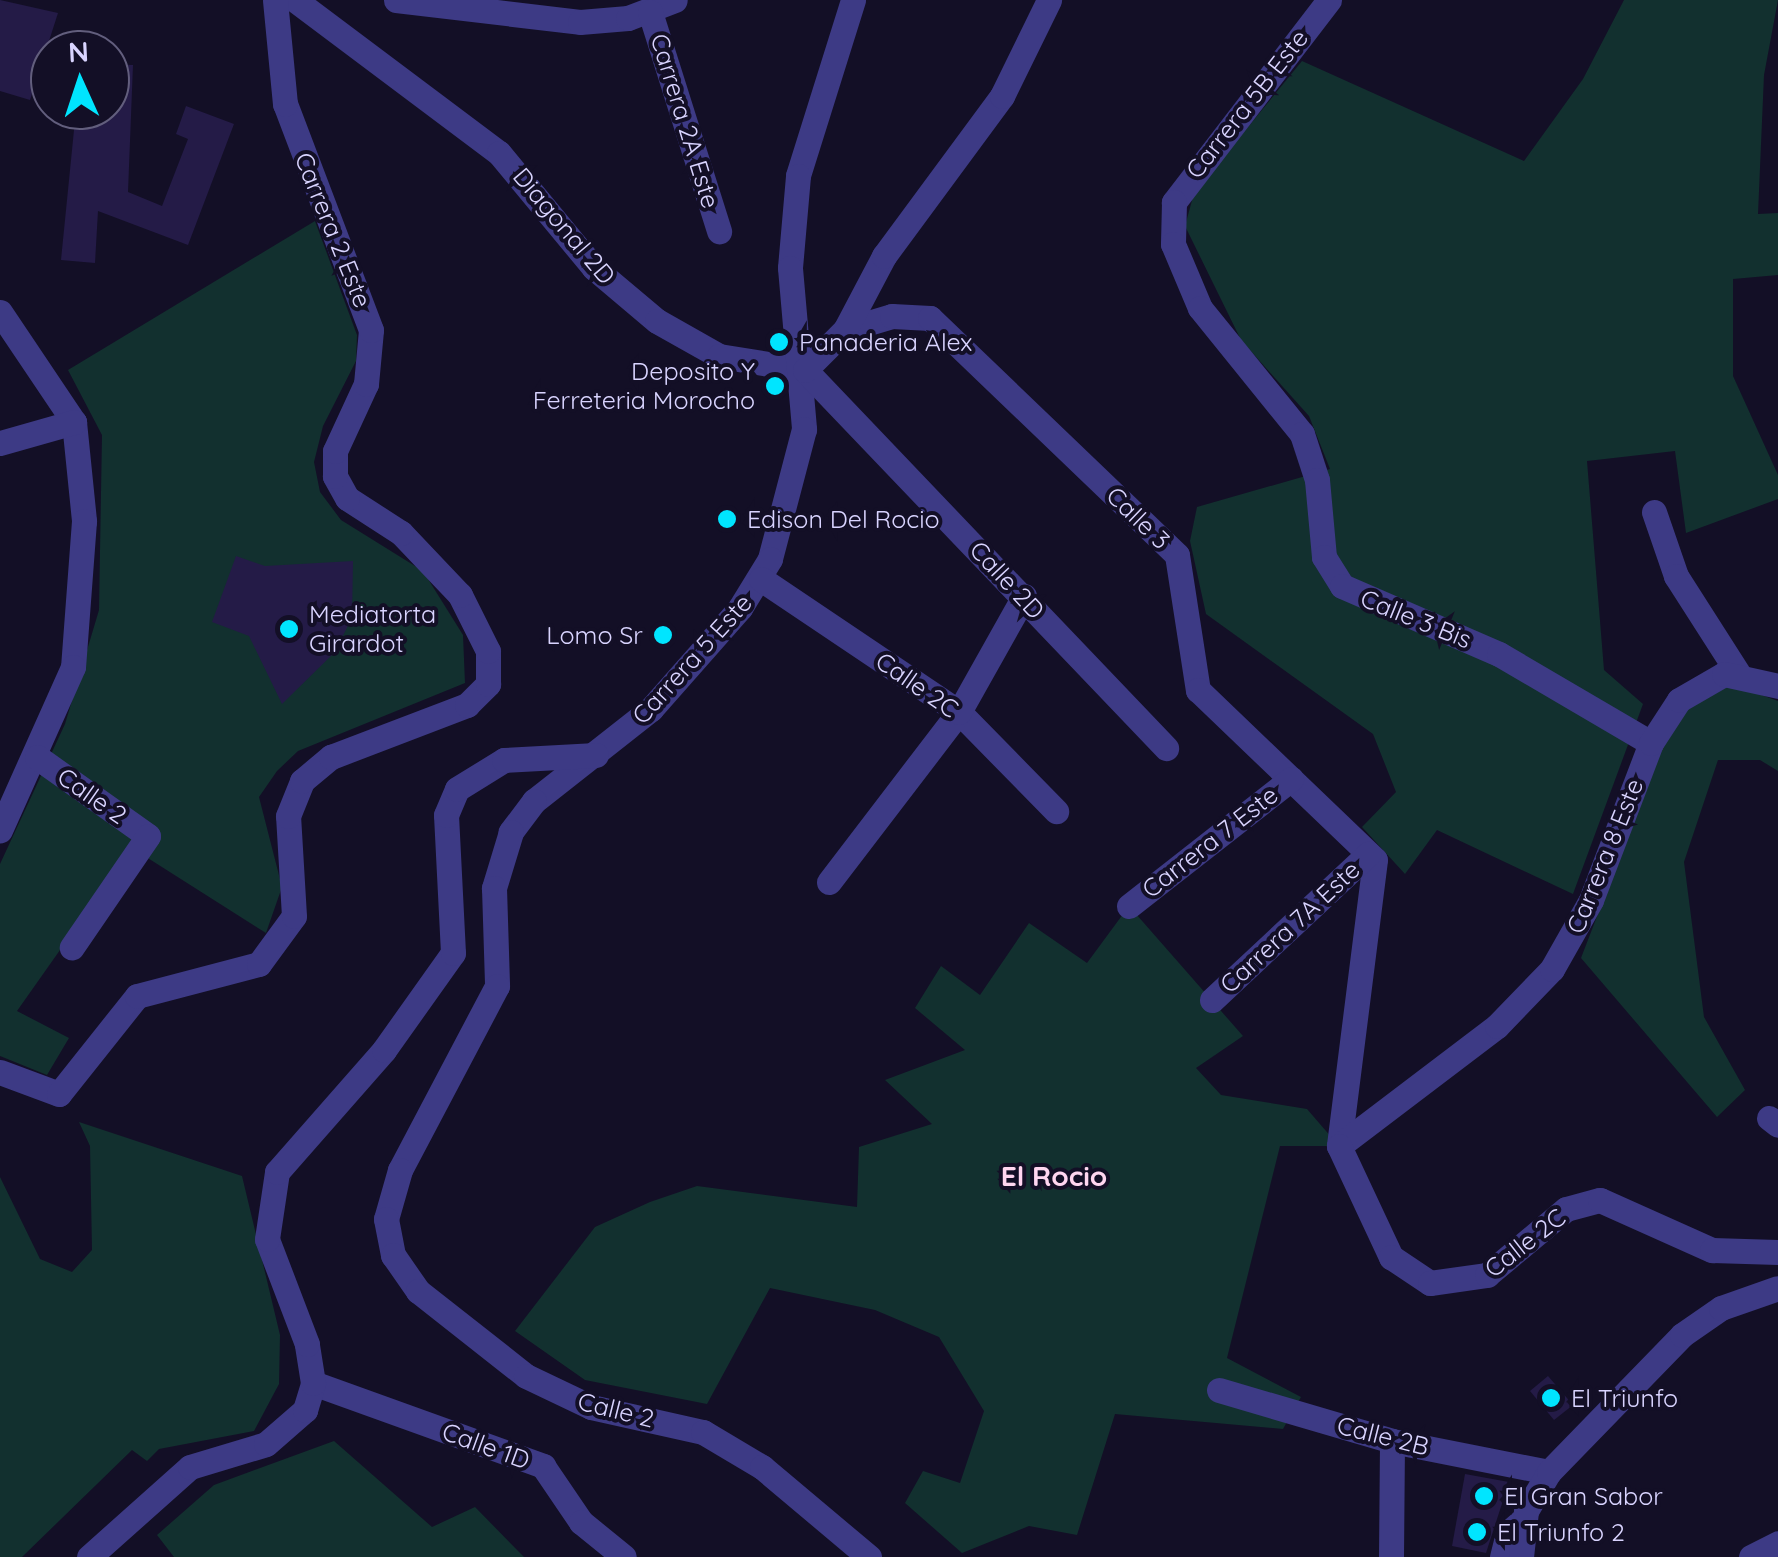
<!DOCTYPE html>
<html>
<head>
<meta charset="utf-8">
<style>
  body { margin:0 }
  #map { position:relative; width:1778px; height:1557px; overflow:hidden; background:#130f26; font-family:Quicksand,sans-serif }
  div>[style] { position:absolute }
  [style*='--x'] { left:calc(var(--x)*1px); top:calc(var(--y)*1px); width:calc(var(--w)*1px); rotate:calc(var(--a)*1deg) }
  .green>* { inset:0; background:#12302f }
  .building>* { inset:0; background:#241b47 }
  .minor>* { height:25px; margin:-12.5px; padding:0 12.5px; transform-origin:12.5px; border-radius:12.5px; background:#3d3a85 }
  .dots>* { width:28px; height:28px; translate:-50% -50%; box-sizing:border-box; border:5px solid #130f26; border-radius:50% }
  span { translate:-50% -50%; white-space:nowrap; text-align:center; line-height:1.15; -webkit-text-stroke:8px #130f26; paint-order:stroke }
  .street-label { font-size:25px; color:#d9d4ff }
  .poi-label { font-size:25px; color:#d9d4ff }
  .left { translate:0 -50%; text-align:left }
  .right { translate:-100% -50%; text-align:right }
  .neighbourhood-label { font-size:28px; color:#ffd6f0; font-weight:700 }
  .north { position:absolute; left:30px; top:30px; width:100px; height:100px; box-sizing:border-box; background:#130f26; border:2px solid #625e7d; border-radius:50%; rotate:357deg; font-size:28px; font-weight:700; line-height:40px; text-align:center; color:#d9d4ff }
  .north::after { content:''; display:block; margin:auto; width:35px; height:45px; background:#00e5ff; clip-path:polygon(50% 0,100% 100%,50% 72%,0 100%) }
</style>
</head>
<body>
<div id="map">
  <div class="green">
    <i style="clip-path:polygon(1624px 0,1778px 0,1764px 75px,1758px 214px,1778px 213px,1778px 275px,1733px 279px,1733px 376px,1778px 475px,1778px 499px,1686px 533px,1675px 451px,1587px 461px,1604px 670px,1643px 704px,1573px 894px,1437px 830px,1405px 874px,1362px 827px,1396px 792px,1373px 734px,1206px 614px,1190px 541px,1197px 507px,1330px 469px,1309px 416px,1241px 340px,1185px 226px,1194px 193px,1302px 61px,1524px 161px,1583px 79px)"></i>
    <i style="clip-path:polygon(315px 221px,357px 335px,356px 361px,323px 426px,314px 462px,320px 492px,341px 520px,423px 571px,463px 635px,465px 683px,298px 751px,277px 771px,259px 797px,282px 887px,266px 933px,132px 848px,17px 1011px,69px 1038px,47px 1075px,0 1056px,0 864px,65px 724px,99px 610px,102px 435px,68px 370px)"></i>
    <i style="clip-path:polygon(1729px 683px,1778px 701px,1778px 771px,1760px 760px,1718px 760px,1684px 862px,1704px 1017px,1745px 1090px,1717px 1117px,1581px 958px,1668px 732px,1682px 708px)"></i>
    <i style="clip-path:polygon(1129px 906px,1243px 1036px,1196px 1068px,1221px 1095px,1307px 1109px,1339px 1146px,1280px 1146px,1227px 1358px,1301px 1397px,1283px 1429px,1115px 1414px,1077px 1535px,1029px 1526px,962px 1553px,905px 1503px,923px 1471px,960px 1483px,984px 1411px,939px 1337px,875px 1310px,770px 1288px,707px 1404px,585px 1380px,515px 1331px,595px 1227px,650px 1202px,697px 1186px,857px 1207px,859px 1147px,932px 1124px,885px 1080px,965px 1050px,915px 1008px,941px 966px,980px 995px,1029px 923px,1087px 963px)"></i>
    <i style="clip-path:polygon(79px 1122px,242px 1176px,280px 1335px,279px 1384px,254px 1431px,159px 1449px,147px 1461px,132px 1450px,22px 1557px,0 1557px,0 1177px,40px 1259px,72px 1272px,92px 1250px,90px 1146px)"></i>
    <i style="clip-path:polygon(334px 1441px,432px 1527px,475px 1507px,524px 1557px,174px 1557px,157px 1535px,214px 1485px)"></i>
  </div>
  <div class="building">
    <i style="clip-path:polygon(0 0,58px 13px,30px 100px,0 91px)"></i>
    <i style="clip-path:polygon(110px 64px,133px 65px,128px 192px,162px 206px,188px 139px,176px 134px,186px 106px,234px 124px,188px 245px,98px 211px,95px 263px,61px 260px,76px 110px,110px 110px)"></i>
    <i style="clip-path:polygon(236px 556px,265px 566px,353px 561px,352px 618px,334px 653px,282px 704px,249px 636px,212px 622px)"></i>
    <i style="clip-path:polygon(1548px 1376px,1573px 1405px,1554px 1420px,1530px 1391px)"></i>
    <i style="clip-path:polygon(1465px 1474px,1509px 1482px,1486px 1553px,1452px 1546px)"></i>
  </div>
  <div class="minor">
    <i style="--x:295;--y:0;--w:255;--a:36.9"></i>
    <i style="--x:499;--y:153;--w:149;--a:50.4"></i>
    <i style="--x:594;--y:268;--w:82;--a:40.1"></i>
    <i style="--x:657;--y:321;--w:71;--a:29.4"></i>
    <i style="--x:719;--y:356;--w:87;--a:9.2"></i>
    <i style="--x:396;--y:0;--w:185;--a:6.8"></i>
    <i style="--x:580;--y:22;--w:48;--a:-4.8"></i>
    <i style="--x:628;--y:18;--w:50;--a:-21"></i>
    <i style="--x:853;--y:0;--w:184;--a:107.4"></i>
    <i style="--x:798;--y:176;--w:92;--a:95"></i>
    <i style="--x:790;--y:268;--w:162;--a:85"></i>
    <i style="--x:804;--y:429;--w:134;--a:104.7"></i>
    <i style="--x:770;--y:559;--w:57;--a:121.5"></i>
    <i style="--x:740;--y:608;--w:135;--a:131.4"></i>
    <i style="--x:651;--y:709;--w:149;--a:141.8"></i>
    <i style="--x:534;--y:801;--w:39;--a:127"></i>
    <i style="--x:511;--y:832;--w:59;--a:106.9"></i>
    <i style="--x:494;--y:888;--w:98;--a:88.2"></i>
    <i style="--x:497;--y:986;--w:208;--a:117.8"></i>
    <i style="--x:400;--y:1170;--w:51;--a:105.9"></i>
    <i style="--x:386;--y:1219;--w:37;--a:79"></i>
    <i style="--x:393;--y:1255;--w:44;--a:55.2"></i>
    <i style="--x:418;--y:1291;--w:137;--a:38.2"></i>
    <i style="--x:526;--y:1376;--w:72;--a:25.5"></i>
    <i style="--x:591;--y:1407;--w:115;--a:12.6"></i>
    <i style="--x:703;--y:1432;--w:69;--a:30.7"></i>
    <i style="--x:762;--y:1467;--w:140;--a:40.1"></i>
    <i style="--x:1329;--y:0;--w:255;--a:127.5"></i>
    <i style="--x:1174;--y:202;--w:42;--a:91.4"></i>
    <i style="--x:1173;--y:244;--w:69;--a:67.1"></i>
    <i style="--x:1200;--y:308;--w:162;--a:51"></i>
    <i style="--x:1302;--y:434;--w:48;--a:71.9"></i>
    <i style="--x:1317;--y:480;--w:77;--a:84.8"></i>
    <i style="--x:1324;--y:557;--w:34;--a:58"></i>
    <i style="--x:1342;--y:586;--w:171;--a:23.4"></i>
    <i style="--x:1499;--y:654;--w:176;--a:30.4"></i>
    <i style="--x:650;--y:12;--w:230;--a:72.5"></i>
    <i style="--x:0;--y:312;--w:133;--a:56.1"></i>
    <i style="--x:74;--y:422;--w:100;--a:84.2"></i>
    <i style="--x:84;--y:521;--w:146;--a:94.3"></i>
    <i style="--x:73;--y:667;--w:179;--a:114.1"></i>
    <i style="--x:845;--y:330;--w:49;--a:-16.6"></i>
    <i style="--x:892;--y:316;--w:38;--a:3"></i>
    <i style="--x:930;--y:318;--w:342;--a:43.8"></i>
    <i style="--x:1177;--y:555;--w:137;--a:81.2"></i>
    <i style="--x:1198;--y:690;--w:245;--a:43.8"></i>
    <i style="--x:1375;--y:860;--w:288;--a:97.2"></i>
    <i style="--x:805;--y:370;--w:523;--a:46.32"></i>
    <i style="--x:805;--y:370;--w:57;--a:-45"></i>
    <i style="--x:845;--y:330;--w:84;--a:-62.2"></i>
    <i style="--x:884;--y:256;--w:199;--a:-53.6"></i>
    <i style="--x:1002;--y:96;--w:107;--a:-63.9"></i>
    <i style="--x:0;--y:443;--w:77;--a:-15.8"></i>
    <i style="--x:1654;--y:512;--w:68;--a:71"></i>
    <i style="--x:1676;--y:576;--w:115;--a:57.4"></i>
    <i style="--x:761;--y:579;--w:239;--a:33.9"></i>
    <i style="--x:959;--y:712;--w:139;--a:45.6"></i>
    <i style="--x:37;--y:757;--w:136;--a:35.4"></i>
    <i style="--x:148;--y:836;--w:135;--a:124.4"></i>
    <i style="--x:829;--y:882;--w:214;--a:-52.6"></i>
    <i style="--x:959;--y:712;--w:133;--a:-60.7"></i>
    <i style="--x:1129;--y:906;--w:206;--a:-38.1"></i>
    <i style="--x:1212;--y:1000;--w:214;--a:-43.1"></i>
    <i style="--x:0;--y:1072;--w:63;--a:20.4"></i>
    <i style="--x:59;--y:1094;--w:125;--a:-51.5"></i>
    <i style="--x:137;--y:996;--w:126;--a:-14.7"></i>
    <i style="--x:259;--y:964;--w:59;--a:-53.9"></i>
    <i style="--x:294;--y:916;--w:100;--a:-93.4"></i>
    <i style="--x:288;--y:816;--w:38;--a:-68"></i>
    <i style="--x:302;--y:781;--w:38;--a:-40"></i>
    <i style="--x:331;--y:757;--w:146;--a:-20.9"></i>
    <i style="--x:467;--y:705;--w:30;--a:-45"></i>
    <i style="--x:488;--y:684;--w:33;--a:-90"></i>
    <i style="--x:488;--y:651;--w:63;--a:-116.6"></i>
    <i style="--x:460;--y:595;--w:86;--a:-133.6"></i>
    <i style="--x:401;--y:533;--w:64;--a:-147.1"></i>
    <i style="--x:347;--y:498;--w:25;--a:-119"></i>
    <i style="--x:335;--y:476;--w:25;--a:-90"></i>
    <i style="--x:335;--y:451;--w:74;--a:-65.2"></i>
    <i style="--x:366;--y:384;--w:54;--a:-84.7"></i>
    <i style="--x:371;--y:330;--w:242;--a:-110.8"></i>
    <i style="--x:285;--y:104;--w:104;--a:-95.5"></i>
    <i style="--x:1769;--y:1118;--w:11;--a:38"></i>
    <i style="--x:1339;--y:1146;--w:198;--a:-37.2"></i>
    <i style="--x:1497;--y:1026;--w:79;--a:-46"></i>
    <i style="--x:1552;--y:969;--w:79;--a:-60.5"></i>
    <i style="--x:1591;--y:900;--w:168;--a:-69.1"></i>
    <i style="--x:1651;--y:743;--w:51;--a:-56.9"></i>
    <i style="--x:1679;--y:700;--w:52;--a:-30"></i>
    <i style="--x:1724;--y:674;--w:55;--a:12.5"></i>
    <i style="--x:1339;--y:1146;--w:123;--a:64.9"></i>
    <i style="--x:1391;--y:1257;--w:47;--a:33.7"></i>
    <i style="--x:1430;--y:1283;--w:58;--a:-8"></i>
    <i style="--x:1487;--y:1275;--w:103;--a:-39.9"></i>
    <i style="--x:1566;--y:1209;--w:35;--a:-15"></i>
    <i style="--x:1600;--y:1200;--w:123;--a:24.1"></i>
    <i style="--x:1712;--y:1250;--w:66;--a:1.7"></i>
    <i style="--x:313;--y:1383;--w:245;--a:19.8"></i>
    <i style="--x:543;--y:1466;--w:68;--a:55.8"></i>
    <i style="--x:581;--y:1522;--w:55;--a:39.1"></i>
    <i style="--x:1219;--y:1390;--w:180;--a:16.4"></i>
    <i style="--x:1392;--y:1441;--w:160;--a:11.2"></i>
    <i style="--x:89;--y:1557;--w:135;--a:-41.7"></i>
    <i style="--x:190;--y:1467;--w:79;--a:-16.8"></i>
    <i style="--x:266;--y:1444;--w:52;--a:-41.1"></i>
    <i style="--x:305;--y:1410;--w:28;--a:-73"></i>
    <i style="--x:313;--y:1383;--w:39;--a:-99"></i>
    <i style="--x:307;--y:1344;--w:112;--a:-110.9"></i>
    <i style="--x:267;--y:1239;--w:68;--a:-81.5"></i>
    <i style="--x:277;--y:1172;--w:162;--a:-48.7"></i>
    <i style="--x:384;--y:1050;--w:119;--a:-54.6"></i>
    <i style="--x:453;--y:953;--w:138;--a:-92.9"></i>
    <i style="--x:446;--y:815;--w:28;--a:-67"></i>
    <i style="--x:457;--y:789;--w:55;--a:-31.7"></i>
    <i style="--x:504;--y:760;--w:92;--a:-3.1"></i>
    <i style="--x:1391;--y:1557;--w:116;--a:-89.5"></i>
    <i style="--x:1502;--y:1557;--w:25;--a:-76"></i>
    <i style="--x:1508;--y:1533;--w:21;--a:-41"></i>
    <i style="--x:1521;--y:1557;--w:46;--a:-83.8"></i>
    <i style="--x:1526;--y:1511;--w:45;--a:-59.5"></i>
    <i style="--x:1549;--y:1472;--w:191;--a:-45.8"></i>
    <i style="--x:1682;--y:1335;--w:47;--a:-34.7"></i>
    <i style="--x:1721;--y:1308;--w:60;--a:-19.3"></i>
    <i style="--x:1751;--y:1557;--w:30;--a:-27"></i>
  </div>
  <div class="dots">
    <i style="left:779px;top:342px;background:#00e5ff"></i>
    <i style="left:775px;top:386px;background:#00e5ff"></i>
    <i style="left:727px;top:519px;background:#00e5ff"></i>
    <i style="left:289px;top:629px;background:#00e5ff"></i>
    <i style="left:663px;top:635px;background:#00e5ff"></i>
    <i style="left:1551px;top:1398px;background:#00e5ff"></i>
    <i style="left:1484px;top:1496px;background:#00e5ff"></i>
    <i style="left:1477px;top:1532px;background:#00e5ff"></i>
  </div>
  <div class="street-label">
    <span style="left:1247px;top:104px;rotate:-52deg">Carrera 5B Este</span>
    <span style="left:685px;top:121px;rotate:73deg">Carrera 2A Este</span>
    <span style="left:564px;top:226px;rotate:50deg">Diagonal 2D</span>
    <span style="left:333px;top:230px;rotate:68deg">Carrera 2 Este</span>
    <span style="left:1138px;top:518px;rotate:44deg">Calle 3</span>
    <span style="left:1007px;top:580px;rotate:47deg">Calle 2D</span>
    <span style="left:1416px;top:619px;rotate:22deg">Calle 3 Bis</span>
    <span style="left:692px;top:659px;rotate:-48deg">Carrera 5 Este</span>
    <span style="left:917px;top:685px;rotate:35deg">Calle 2C</span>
    <span style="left:92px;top:796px;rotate:35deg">Calle 2</span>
    <span style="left:1210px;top:842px;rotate:-38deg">Carrera 7 Este</span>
    <span style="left:1605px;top:856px;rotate:-68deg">Carrera 8 Este</span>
    <span style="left:1290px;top:927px;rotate:-43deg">Carrera 7A Este</span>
    <span style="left:1525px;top:1243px;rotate:-38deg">Calle 2C</span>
    <span style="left:616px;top:1410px;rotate:14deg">Calle 2</span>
    <span style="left:1383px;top:1436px;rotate:14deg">Calle 2B</span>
    <span style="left:486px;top:1446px;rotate:20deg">Calle 1D</span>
  </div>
  <div class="poi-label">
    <span class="left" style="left:799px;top:342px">Panaderia Alex</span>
    <span class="right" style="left:755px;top:386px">Deposito Y<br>Ferreteria Morocho</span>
    <span class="left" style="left:747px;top:519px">Edison Del Rocio</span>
    <span class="left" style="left:309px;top:629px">Mediatorta<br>Girardot</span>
    <span class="right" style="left:643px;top:635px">Lomo Sr</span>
    <span class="left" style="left:1571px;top:1398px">El Triunfo</span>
    <span class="left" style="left:1504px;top:1496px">El Gran Sabor</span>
    <span class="left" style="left:1497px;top:1532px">El Triunfo 2</span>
  </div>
  <div class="neighbourhood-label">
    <span style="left:1054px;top:1176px">El Rocio</span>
  </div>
  <div class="north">N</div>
</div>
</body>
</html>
